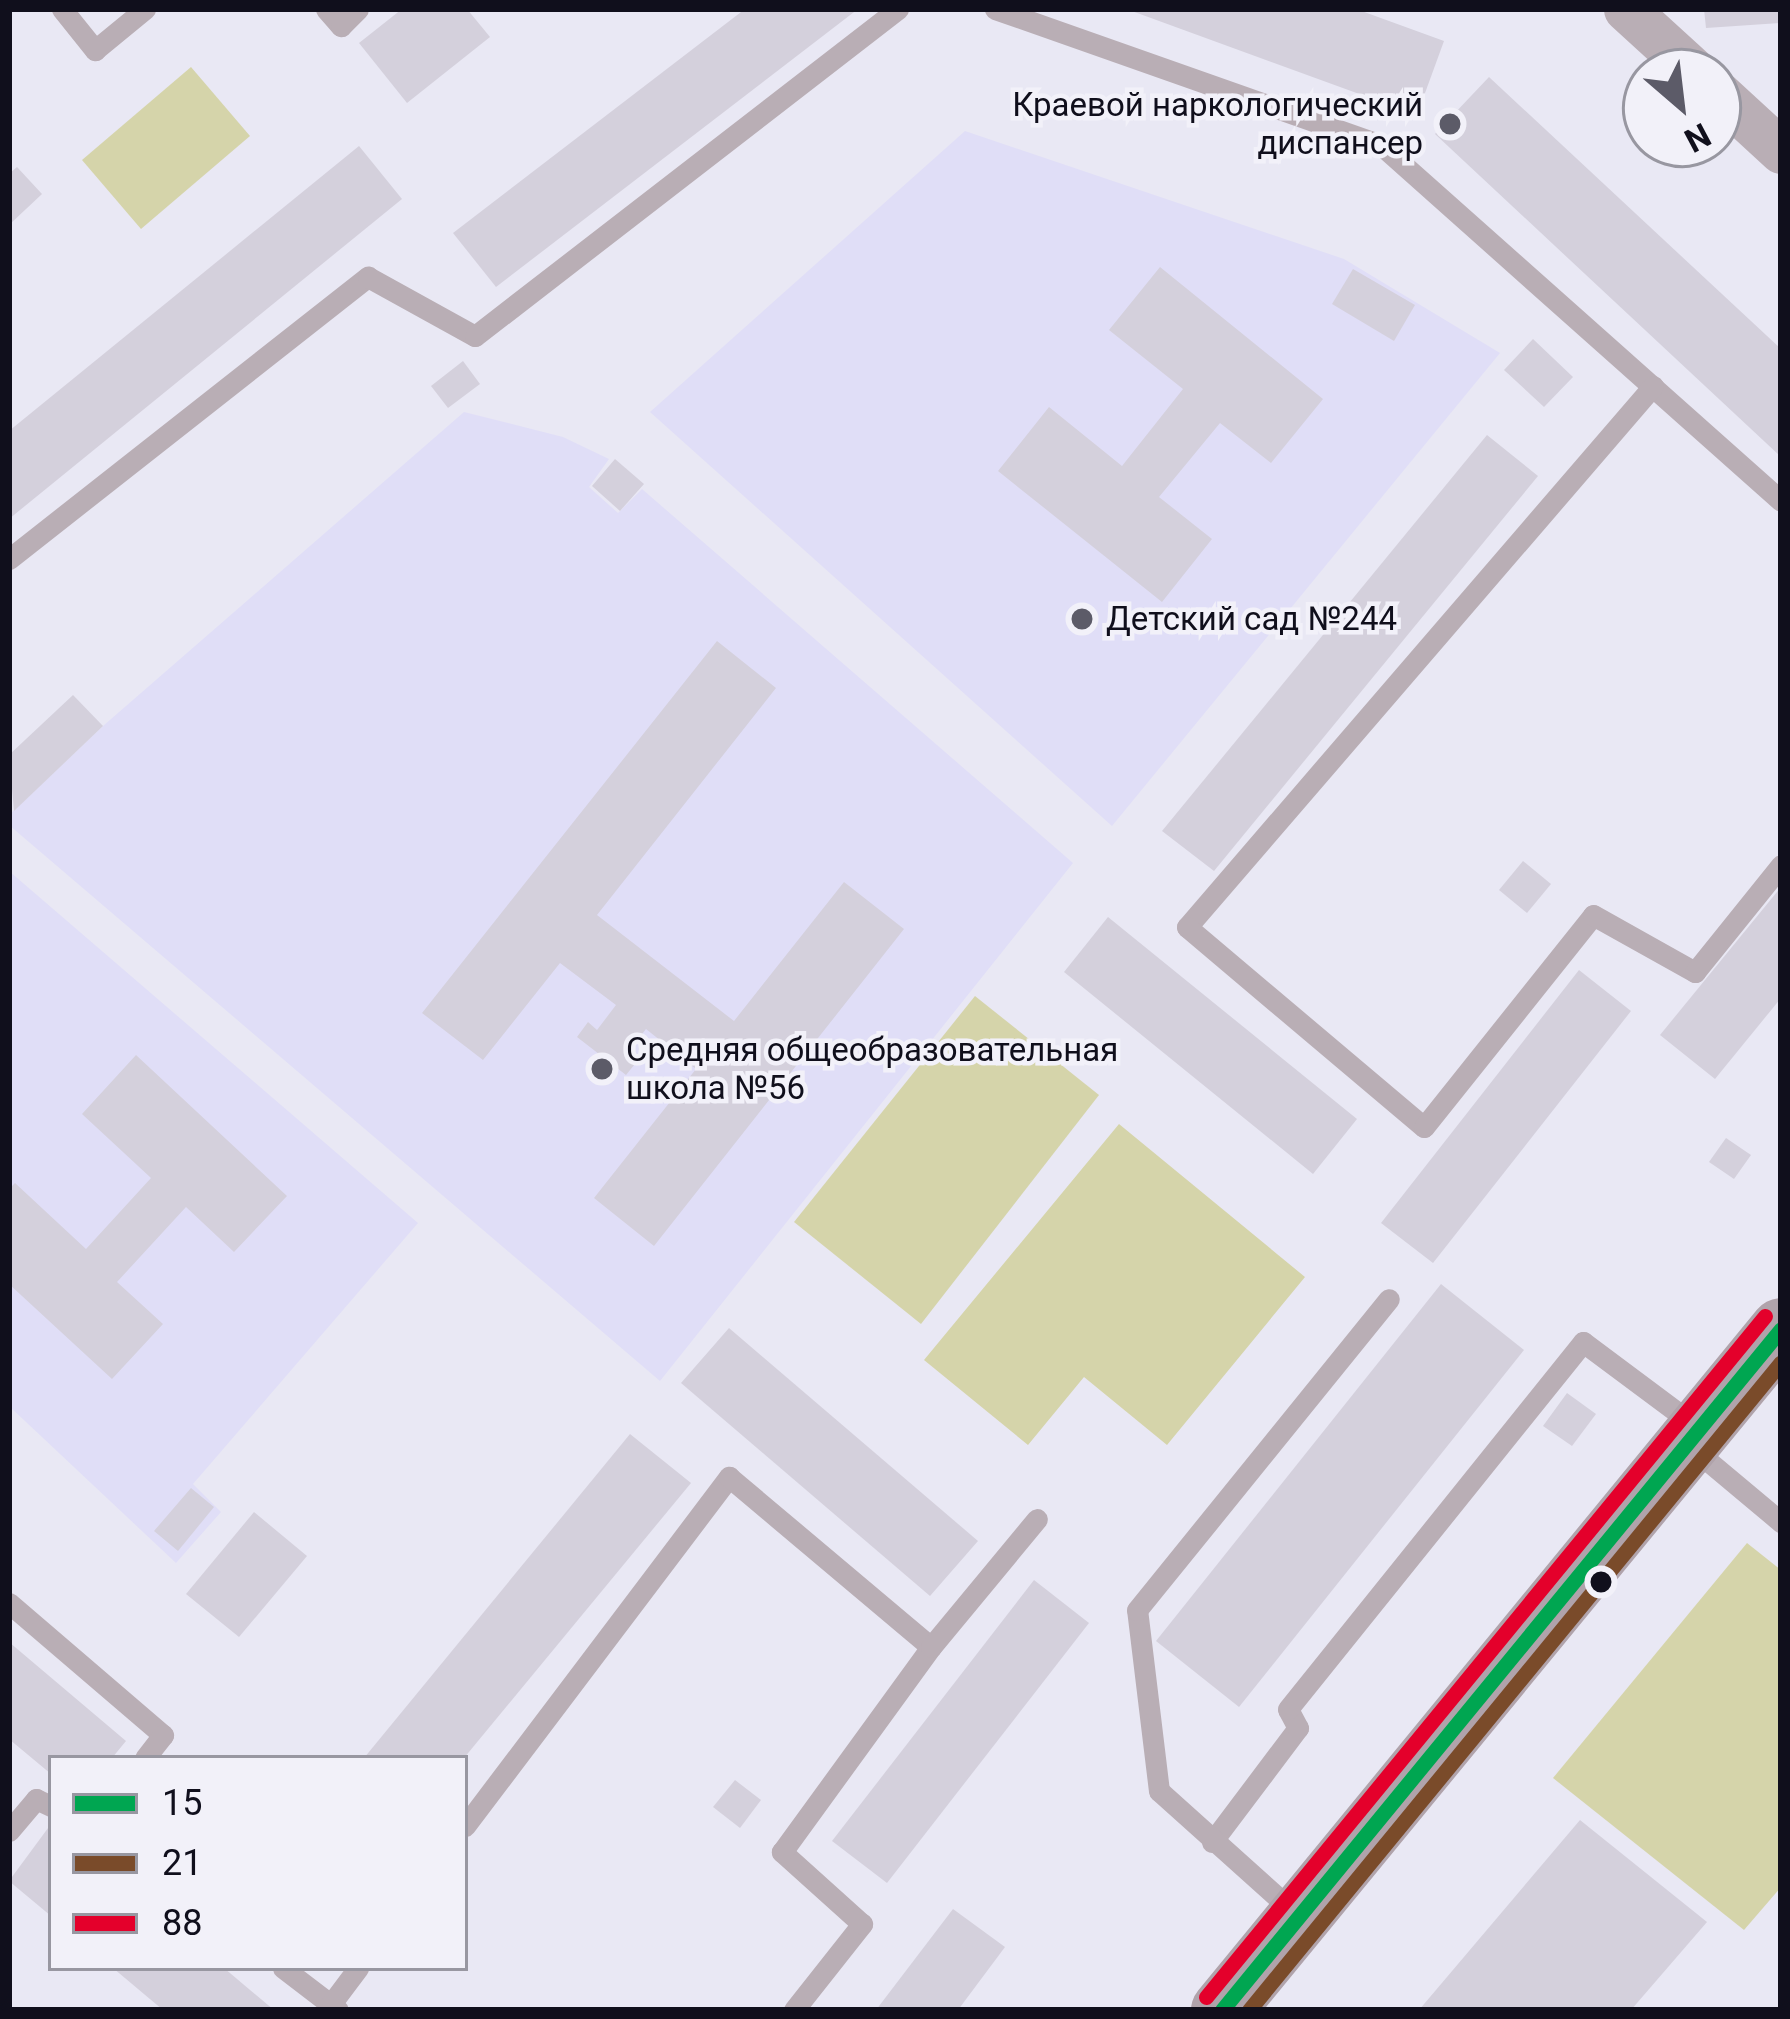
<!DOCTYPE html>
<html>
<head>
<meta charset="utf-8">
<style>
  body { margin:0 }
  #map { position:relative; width:1790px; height:2019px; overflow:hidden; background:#e9e8f4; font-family:Roboto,sans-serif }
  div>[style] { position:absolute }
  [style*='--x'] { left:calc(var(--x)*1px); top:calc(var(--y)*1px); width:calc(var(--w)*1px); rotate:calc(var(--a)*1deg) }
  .built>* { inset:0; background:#e0def7 }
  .green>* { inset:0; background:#d5d4aa }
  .building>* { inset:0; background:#d4d0dc }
  .lane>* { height:21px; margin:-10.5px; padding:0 10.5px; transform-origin:10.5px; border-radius:10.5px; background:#b9aeb5 }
  .street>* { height:45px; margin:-22.5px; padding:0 22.5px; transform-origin:22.5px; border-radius:22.5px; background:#b9aeb5 }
  .secondary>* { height:63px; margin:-31.5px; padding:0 31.5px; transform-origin:31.5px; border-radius:31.5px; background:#b0a3ab }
  .bus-1>* { height:15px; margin:-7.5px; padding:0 7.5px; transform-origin:7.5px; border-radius:7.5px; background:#00a651 }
  .bus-2>* { height:15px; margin:-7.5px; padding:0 7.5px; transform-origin:7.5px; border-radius:7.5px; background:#7a4b2a }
  .bus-3>* { height:15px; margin:-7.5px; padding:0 7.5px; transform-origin:7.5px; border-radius:7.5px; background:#e4002b }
  .dots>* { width:33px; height:33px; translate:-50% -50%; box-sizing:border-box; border:6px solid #f2f1f9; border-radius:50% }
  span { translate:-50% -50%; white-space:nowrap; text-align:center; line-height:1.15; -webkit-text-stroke:9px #f2f1f9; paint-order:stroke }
  .poi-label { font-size:33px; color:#100f1c }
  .right { translate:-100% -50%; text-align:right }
  .left { translate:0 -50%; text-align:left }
  .frame { position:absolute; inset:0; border:12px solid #100f1c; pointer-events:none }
  .legend { position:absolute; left:48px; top:1755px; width:420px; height:216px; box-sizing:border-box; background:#f2f1f9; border:3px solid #9897a1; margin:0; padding:15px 21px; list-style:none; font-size:36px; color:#100f1c }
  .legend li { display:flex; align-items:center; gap:24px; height:60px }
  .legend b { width:60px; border:3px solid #9897a1 }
  .north { position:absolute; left:1622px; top:48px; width:120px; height:120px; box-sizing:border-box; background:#f2f1f9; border:3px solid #9897a1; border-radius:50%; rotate:152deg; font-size:33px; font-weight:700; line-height:48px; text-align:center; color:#100f1c }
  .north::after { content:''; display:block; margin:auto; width:42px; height:54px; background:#5c5b68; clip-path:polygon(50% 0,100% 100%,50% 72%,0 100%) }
</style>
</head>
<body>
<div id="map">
  <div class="built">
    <i style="clip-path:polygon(965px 131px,1344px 259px,1500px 353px,1112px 826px,650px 412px)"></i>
    <i style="clip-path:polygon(464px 412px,563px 437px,609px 459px,589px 487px,618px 513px,642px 489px,1073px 863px,660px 1381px,9px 825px,9px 815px,103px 726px)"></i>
    <i style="clip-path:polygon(9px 871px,418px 1223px,193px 1484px,221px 1512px,176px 1563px,9px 1406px)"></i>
  </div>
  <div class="green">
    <i style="clip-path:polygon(191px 67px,250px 136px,141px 229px,82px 160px)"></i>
    <i style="clip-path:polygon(975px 996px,1099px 1095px,921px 1324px,794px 1222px)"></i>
    <i style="clip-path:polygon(1119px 1124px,1305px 1277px,1167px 1445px,1084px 1377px,1028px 1445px,924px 1360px)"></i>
    <i style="clip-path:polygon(1747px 1543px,1781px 1570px,1781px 1887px,1744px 1930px,1553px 1778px)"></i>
  </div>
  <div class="building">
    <i style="clip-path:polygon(402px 9px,467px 9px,490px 37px,407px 103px,359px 43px)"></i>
    <i style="clip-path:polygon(745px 9px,858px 9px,496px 287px,453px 233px)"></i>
    <i style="clip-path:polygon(1356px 9px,1444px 41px,1417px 115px,1129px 10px)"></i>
    <i style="clip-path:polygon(1704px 9px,1781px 9px,1781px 23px,1706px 28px)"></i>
    <i style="clip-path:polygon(1489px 77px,1781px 349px,1781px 457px,1435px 134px)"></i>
    <i style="clip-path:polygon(359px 146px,402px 199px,9px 519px,9px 431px)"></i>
    <i style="clip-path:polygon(17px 167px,42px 194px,9px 225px,9px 174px)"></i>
    <i style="clip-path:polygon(1160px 267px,1323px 399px,1271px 463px,1220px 423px,1159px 497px,1212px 539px,1162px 602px,998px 471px,1049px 407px,1122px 466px,1183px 389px,1109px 330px)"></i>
    <i style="clip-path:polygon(1353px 269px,1415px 305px,1394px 341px,1332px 304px)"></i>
    <i style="clip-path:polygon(1533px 339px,1573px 377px,1544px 407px,1504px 370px)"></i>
    <i style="clip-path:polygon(463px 361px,480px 384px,448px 408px,431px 386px)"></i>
    <i style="clip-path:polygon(1487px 435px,1538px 476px,1214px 871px,1162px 831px)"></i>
    <i style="clip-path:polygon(615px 459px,644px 484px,620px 511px,592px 486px)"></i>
    <i style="clip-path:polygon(717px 641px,776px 688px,597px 915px,734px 1021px,844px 882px,904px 929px,654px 1246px,594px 1198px,696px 1069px,646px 1029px,629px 1051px,639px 1059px,626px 1075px,577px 1037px,588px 1022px,597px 1030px,616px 1005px,560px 963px,483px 1060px,422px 1013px)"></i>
    <i style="clip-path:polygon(73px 695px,103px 726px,14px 811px,9px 755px)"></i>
    <i style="clip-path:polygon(1523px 861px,1551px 884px,1527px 913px,1499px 890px)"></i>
    <i style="clip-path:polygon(1781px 887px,1781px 998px,1715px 1079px,1660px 1035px)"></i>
    <i style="clip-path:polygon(1108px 917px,1357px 1119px,1313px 1174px,1064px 972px)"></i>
    <i style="clip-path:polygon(1579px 970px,1631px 1011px,1433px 1263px,1381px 1223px)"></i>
    <i style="clip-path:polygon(136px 1055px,287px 1196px,234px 1252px,186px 1207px,117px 1282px,163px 1324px,112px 1379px,9px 1284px,9px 1189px,15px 1183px,86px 1249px,151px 1178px,82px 1114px)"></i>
    <i style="clip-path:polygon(1726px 1138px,1751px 1155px,1734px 1179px,1709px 1162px)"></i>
    <i style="clip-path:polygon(1441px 1284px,1524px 1350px,1239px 1707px,1156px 1641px)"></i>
    <i style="clip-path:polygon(729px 1328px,978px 1541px,930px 1596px,681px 1383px)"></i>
    <i style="clip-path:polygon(1567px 1393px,1596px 1414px,1572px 1446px,1543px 1426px)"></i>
    <i style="clip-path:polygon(630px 1434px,691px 1483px,464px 1758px,364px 1758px)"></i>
    <i style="clip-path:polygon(191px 1488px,214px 1507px,178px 1551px,154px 1531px)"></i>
    <i style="clip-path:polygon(254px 1512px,307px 1556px,239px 1637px,186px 1594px)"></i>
    <i style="clip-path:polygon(1034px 1580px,1089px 1623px,887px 1883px,832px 1841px)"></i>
    <i style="clip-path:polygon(9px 1642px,126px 1741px,112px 1758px,51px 1758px,51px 1774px,9px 1739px)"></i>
    <i style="clip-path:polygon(735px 1780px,761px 1800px,740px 1828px,713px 1807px)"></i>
    <i style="clip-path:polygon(1580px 1820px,1707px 1922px,1631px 2010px,1419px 2010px)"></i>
    <i style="clip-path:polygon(51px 1824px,51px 1916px,9px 1881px)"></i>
    <i style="clip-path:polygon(953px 1909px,1005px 1947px,958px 2010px,876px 2010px)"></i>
    <i style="clip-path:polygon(113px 1968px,224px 1968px,274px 2010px,163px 2010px)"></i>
  </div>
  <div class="lane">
    <i style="--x:62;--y:9;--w:53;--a:51.2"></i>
    <i style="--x:95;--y:50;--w:65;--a:-39.4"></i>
    <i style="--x:326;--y:9;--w:23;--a:49"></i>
    <i style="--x:341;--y:26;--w:24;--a:-45"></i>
    <i style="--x:995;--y:9;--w:409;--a:19.4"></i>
    <i style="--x:1381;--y:145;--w:535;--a:41.67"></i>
    <i style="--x:1653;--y:386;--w:714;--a:130.74"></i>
    <i style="--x:1187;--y:927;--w:310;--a:40.2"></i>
    <i style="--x:1424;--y:1127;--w:271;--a:-51.4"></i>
    <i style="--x:1593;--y:915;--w:117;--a:29.2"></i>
    <i style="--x:1695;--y:972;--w:137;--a:-51.2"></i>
    <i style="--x:9;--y:559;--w:457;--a:-38.2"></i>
    <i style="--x:368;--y:277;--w:122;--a:28.9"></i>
    <i style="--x:475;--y:336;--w:535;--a:-37.71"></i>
    <i style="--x:1690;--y:1446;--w:119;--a:39.9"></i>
    <i style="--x:9;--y:1603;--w:203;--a:40.6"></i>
    <i style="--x:163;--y:1735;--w:29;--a:128"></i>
    <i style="--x:465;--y:1826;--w:438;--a:-52.9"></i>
    <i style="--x:729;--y:1477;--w:264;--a:40.1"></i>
    <i style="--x:9;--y:1831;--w:42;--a:-49.8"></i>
    <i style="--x:36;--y:1799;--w:17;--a:25"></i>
    <i style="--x:1212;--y:1842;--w:143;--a:-53"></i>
    <i style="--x:1298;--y:1728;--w:21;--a:-118"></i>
    <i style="--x:1288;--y:1709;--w:471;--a:-51.2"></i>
    <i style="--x:1583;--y:1342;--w:137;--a:36.7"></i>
    <i style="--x:1294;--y:1912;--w:181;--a:-138.1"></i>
    <i style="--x:1159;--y:1791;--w:182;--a:-96.9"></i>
    <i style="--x:1137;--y:1610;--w:400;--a:-51"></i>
    <i style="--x:283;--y:1968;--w:69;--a:37.4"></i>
    <i style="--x:331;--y:2004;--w:45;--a:-53.1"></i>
    <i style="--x:794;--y:2010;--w:110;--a:-51.7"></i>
    <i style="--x:862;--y:1924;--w:108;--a:-138"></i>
    <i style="--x:782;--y:1852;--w:253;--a:-54"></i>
    <i style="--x:931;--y:1647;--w:166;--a:-50.4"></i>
  </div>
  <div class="street">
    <i style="--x:1626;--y:9;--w:93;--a:42.4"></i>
    <i style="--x:1718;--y:93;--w:86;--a:42.6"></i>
  </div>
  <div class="secondary">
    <i style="--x:1222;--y:2010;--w:881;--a:-50.62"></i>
  </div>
  <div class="bus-1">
    <i style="--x:1222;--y:2010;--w:881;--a:-50.62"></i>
  </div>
  <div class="bus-2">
    <i style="--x:1249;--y:2010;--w:838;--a:-50.61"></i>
  </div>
  <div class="bus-3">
    <i style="--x:1206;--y:1997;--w:881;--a:-50.62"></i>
  </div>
  <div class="dots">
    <i style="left:1450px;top:124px;background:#5c5b68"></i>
    <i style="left:1082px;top:619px;background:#5c5b68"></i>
    <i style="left:602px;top:1069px;background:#5c5b68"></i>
    <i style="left:1601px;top:1582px;background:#100f1c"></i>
  </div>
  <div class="poi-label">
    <span class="right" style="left:1423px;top:124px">Краевой наркологический<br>диспансер</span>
    <span class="left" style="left:1106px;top:619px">Детский сад №244</span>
    <span class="left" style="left:626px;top:1069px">Средняя общеобразовательная<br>школа №56</span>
  </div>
  <div class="frame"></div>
  <ul class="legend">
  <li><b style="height:15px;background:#00a651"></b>15</li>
  <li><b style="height:15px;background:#7a4b2a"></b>21</li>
  <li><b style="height:15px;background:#e4002b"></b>88</li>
  </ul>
  <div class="north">N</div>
</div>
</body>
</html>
